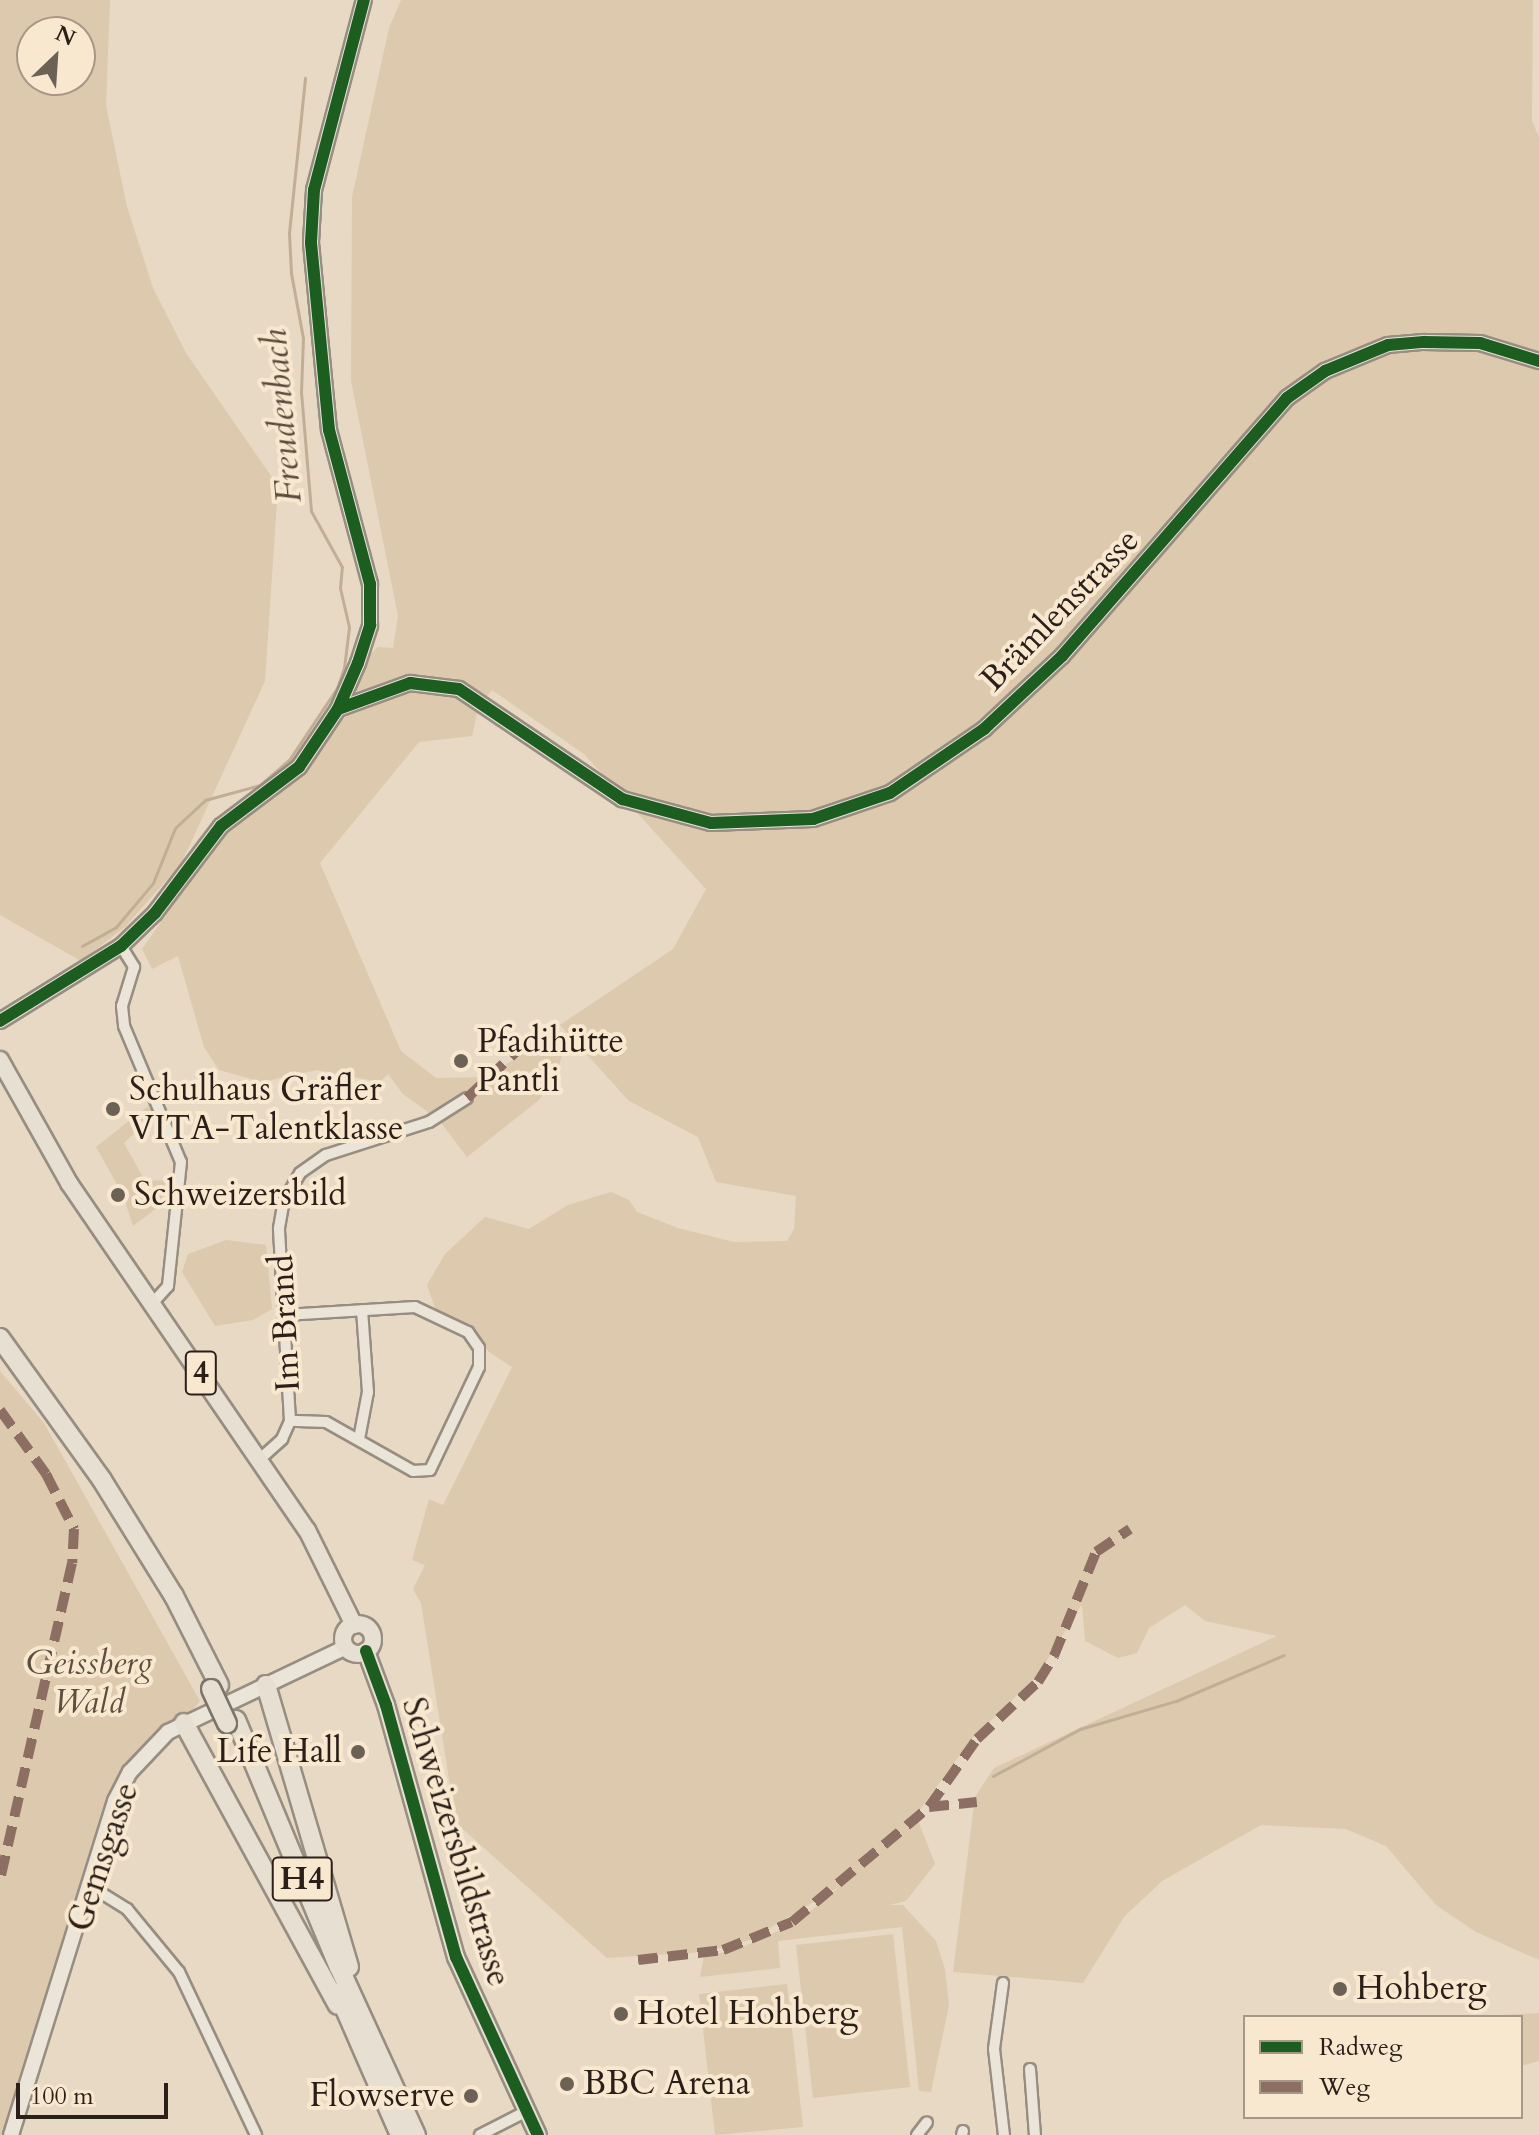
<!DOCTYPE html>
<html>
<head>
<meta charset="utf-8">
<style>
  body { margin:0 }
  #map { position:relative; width:1539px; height:2135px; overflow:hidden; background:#e8d9c5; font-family:Cardo,serif }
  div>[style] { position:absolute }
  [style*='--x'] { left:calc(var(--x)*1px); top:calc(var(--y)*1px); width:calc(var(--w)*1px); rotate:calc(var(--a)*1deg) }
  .green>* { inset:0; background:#dcc9ae }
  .stream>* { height:3px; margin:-1.5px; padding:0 1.5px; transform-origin:1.5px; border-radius:1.5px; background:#c2ae95 }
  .roads { filter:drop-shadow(2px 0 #978d81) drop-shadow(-2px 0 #978d81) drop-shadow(0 2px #978d81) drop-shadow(0 -2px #978d81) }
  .street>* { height:10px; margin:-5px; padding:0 5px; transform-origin:5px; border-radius:5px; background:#ebe4d9 }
  .secondary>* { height:14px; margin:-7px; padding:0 7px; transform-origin:7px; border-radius:7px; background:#ebe4d9 }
  .primary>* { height:16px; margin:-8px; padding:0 8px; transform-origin:8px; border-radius:8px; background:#e8dfd3 }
  .primary>.ring { margin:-8px; padding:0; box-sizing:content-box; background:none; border:16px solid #e8dfd3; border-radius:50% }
  .highway>* { height:18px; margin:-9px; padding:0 9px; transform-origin:9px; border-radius:9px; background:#e8dfd3 }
  .bridges { filter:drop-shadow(2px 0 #7c746a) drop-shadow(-2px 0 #7c746a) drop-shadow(0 2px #7c746a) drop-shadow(0 -2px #7c746a) }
  .highway-bridge>* { height:18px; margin:-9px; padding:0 9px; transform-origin:9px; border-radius:9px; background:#e8dfd3 }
  .quiet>* { height:10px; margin-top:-5px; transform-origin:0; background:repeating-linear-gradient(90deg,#8d6e63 0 20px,transparent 0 30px) }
  .cycleway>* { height:12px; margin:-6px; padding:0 6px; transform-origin:6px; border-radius:6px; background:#1b5e20 }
  .dots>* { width:22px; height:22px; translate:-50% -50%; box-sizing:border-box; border:4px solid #f9e8d0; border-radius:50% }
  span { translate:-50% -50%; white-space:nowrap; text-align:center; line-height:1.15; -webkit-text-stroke:8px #f9e8d0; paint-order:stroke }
  .shield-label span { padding:2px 6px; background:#f9e8d0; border:2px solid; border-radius:6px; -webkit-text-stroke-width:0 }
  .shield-label { font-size:32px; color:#2a2019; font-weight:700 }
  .street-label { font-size:34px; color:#2a2019 }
  .poi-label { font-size:34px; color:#2a2019 }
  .left { translate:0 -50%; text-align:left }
  .right { translate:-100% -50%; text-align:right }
  .park-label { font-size:34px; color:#5d4f40; font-style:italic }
  .water-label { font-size:36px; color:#594b3d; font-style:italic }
  .legend { position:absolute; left:1243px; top:2015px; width:280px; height:104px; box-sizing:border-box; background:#f9e8d0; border:2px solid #a69887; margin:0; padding:10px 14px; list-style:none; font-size:24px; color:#2a2019 }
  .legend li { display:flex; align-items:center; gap:16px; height:40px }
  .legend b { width:40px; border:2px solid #a69887 }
  .north { position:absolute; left:16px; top:16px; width:80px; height:80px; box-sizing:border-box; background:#f9e8d0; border:2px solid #a69887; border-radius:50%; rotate:25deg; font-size:22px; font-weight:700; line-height:32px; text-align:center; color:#2a2019 }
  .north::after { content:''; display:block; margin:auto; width:28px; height:36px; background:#6c6155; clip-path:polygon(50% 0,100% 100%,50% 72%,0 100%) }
  .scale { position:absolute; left:16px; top:2083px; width:152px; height:36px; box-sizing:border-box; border:4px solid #2a2019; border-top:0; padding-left:10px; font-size:24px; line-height:28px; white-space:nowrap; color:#2a2019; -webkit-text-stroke:6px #f9e8d0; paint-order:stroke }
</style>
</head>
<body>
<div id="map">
  <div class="green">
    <i style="clip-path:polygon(evenodd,0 0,110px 0,106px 105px,127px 207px,153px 288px,186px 353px,278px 486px,265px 681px,181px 864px,125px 927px,81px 961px,0 915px,0 0,32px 32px,80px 32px,80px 80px,32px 80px,32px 32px)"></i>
    <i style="clip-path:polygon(401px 0,1533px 0,1532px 121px,1539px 137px,1539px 1960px,1476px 1932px,1436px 1905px,1386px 1846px,1346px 1829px,1261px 1825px,1162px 1881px,1124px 1917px,1083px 1983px,953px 1972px,975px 1797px,994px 1768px,1277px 1636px,1205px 1621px,1185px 1605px,1149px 1628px,1137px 1653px,1118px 1658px,1085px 1641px,1082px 1604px,1037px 1676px,970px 1741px,916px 1815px,935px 1864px,906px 1901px,889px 1905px,903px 1905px,936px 1941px,945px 1969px,949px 2005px,931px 2092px,919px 2091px,902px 1927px,778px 1941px,780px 1968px,700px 1977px,704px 1956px,736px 1950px,796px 1923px,842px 1885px,750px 1940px,704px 1952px,607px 1958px,456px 1823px,421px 1603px,413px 1589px,425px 1565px,412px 1560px,429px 1499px,443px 1505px,512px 1367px,489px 1352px,470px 1329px,435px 1308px,427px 1285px,445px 1254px,485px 1217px,529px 1229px,568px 1205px,611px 1192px,629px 1200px,637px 1212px,678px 1228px,734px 1242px,787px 1241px,794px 1229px,796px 1196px,716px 1182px,698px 1137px,629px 1101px,560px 1025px,673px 949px,706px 889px,584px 754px,492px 690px,478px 708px,472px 736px,419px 742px,320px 863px,401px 1051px,436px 1078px,486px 1077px,536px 1046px,562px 1055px,556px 1076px,539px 1100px,467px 1157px,439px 1120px,403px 1094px,388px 1074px,380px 1082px,317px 1070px,262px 1082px,219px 1070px,204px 1047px,178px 956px,152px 969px,142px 949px,226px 829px,274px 793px,349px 713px,369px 655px,378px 647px,393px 648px,398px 616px,351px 381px,352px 197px,389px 28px)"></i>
    <i style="clip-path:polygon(148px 1106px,155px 1114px,124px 1143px,145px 1181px,171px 1180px,173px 1196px,133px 1226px,123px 1195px,96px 1147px)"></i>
    <i style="clip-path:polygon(226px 1240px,266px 1245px,272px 1309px,253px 1320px,215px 1326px,182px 1272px,188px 1254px)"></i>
    <i style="clip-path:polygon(0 1371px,44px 1423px,200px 1701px,184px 1723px,130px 1772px,11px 2135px,0 2135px)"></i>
    <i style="clip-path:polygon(893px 1934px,910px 2087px,813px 2098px,796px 1945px)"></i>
    <i style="clip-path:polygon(787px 1984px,803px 2127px,715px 2135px,699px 1994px)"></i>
    <i style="clip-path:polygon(1539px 2013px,1539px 2061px,1521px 2066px,1521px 2017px,1460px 2017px)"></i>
  </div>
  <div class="stream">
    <i style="--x:82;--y:946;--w:39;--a:-29"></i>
    <i style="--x:116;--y:927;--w:57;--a:-49.9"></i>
    <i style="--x:153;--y:883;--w:59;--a:-68.2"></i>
    <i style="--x:175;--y:828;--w:41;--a:-43"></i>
    <i style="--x:205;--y:800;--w:57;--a:-15.3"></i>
    <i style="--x:260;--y:785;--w:38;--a:-41"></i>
    <i style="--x:289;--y:760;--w:87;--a:-56.3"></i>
    <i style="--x:337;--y:688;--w:21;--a:-71"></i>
    <i style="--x:344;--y:668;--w:41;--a:-83"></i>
    <i style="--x:349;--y:627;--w:40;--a:-103"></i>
    <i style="--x:340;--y:588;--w:21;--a:-85"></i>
    <i style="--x:342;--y:567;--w:64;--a:-119"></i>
    <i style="--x:311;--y:511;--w:119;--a:-94.8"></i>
    <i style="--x:301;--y:392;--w:54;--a:-87.9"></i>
    <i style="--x:303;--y:338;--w:66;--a:-100.5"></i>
    <i style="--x:291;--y:273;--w:40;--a:-92.9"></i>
    <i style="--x:289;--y:233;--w:156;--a:-84.1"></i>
    <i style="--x:993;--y:1776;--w:99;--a:-28.4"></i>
    <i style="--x:1080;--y:1729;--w:100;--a:-16.3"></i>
    <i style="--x:1176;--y:1701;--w:117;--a:-23.1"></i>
  </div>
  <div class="roads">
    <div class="street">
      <i style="--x:121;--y:946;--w:25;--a:58"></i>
      <i style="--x:134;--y:967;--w:41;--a:107.1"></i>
      <i style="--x:122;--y:1006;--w:20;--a:84"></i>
      <i style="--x:124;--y:1026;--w:147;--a:67.3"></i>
      <i style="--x:181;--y:1162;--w:125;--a:96"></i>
      <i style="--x:168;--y:1286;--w:24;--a:132"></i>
      <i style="--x:285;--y:1315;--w:130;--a:-3.5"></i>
      <i style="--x:415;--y:1307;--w:59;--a:25.3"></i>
      <i style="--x:468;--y:1332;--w:19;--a:55"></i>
      <i style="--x:479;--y:1348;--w:19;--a:90"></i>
      <i style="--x:479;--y:1367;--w:114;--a:115.4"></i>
      <i style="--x:430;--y:1470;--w:17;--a:177"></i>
      <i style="--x:413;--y:1471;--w:100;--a:-150.6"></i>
      <i style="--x:326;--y:1422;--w:36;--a:-178"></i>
      <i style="--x:359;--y:1439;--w:48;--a:-79.2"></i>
      <i style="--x:368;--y:1392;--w:82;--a:-94.2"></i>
      <i style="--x:260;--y:1459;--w:30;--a:-42"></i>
      <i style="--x:282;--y:1439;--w:20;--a:-66"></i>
      <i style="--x:290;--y:1421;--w:193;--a:-93.3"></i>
      <i style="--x:279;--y:1228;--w:27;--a:-80"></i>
      <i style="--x:284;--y:1201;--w:32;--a:-60"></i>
      <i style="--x:300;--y:1173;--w:32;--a:-35"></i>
      <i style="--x:326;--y:1155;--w:108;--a:-17.8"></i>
      <i style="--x:429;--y:1122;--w:45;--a:-32.3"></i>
      <i style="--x:90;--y:1886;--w:44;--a:31.9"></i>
      <i style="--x:127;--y:1909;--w:82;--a:50.5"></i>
      <i style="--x:179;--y:1972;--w:180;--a:64.7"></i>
      <i style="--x:1003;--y:1983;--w:67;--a:97.8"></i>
      <i style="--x:994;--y:2049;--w:87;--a:83.4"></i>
      <i style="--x:1030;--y:2069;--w:66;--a:85.7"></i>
      <i style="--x:480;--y:2135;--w:51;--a:-27.1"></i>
      <i style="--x:917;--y:2135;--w:16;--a:-52"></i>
      <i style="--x:962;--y:2135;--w:4;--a:-76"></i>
    </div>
    <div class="secondary">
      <i style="--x:338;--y:709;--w:77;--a:-19.9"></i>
      <i style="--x:410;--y:683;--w:49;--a:7"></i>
      <i style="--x:459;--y:689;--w:197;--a:34"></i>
      <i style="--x:622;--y:799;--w:92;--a:15.1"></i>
      <i style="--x:711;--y:823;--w:102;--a:-2.2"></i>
      <i style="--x:813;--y:819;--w:81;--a:-18.7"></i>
      <i style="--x:890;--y:793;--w:114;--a:-34.2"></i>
      <i style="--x:984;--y:729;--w:107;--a:-43.1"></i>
      <i style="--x:1062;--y:656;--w:342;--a:-48.9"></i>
      <i style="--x:1287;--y:398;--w:47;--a:-35.4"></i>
      <i style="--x:1325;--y:371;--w:68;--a:-22.4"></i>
      <i style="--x:1388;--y:345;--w:36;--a:-5"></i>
      <i style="--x:1424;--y:342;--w:56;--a:1"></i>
      <i style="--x:1480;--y:343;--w:62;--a:17"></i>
      <i style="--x:0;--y:1021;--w:142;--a:-31.8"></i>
      <i style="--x:121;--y:946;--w:47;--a:-44.1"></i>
      <i style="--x:155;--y:913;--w:109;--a:-52.8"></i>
      <i style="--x:221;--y:826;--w:98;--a:-37.1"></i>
      <i style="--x:299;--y:767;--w:70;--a:-56.1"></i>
      <i style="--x:338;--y:709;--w:50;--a:-66.5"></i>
      <i style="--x:358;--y:663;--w:40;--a:-72"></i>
      <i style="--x:370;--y:625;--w:41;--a:-90"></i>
      <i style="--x:370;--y:584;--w:159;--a:-104.9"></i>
      <i style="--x:329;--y:430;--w:189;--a:-95.5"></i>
      <i style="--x:311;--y:242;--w:52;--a:-86.7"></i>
      <i style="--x:314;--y:190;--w:196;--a:-75.3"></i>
      <i style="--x:11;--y:2135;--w:350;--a:-72.7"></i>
      <i style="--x:115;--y:1801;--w:33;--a:-63"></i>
      <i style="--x:130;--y:1772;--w:55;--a:-46.5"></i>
      <i style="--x:168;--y:1732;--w:197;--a:-25.5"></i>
    </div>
    <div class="primary">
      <i style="--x:0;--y:1060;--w:141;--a:60.7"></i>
      <i style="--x:69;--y:1183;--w:421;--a:55.6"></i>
      <i style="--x:307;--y:1530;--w:106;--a:63.7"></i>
      <i class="ring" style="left:343px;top:1624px;width:14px;height:14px"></i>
      <i style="--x:366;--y:1651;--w:58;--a:69.7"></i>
      <i style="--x:386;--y:1705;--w:262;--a:74.5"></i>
      <i style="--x:456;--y:1957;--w:196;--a:65.3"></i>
    </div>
    <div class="highway">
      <i style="--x:0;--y:1338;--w:175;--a:54.3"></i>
      <i style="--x:102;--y:1480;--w:137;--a:58.2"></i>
      <i style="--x:174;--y:1596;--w:100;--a:63.2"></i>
      <i style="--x:266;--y:1685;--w:294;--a:73.6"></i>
      <i style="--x:236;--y:1720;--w:268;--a:67.4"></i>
      <i style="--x:339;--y:1967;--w:185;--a:65.4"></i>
      <i style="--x:184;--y:1723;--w:321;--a:61.4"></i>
      <i style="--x:338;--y:1993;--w:155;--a:66.4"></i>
    </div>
  </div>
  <div class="bridges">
    <div class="highway-bridge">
      <i style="--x:211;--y:1689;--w:38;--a:65"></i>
    </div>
  </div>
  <div class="quiet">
    <i style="--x:467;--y:1098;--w:71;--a:-43.3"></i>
    <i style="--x:0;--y:1410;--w:79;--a:54.3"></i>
    <i style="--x:46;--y:1474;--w:62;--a:63"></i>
    <i style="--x:74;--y:1529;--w:34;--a:93"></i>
    <i style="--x:72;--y:1563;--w:326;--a:102.8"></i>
    <i style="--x:929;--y:1807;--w:48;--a:-5.9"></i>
    <i style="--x:638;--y:1960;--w:86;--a:-6.7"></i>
    <i style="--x:723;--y:1950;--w:74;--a:-22.1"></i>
    <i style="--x:792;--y:1922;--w:179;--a:-40"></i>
    <i style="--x:929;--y:1807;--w:83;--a:-54.8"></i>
    <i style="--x:977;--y:1739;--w:83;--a:-43.1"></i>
    <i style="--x:1038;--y:1682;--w:31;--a:-58"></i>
    <i style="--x:1054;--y:1656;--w:112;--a:-68"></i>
    <i style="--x:1096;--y:1552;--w:41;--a:-34.1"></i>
  </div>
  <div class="cycleway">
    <i style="--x:338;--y:709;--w:77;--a:-19.9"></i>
    <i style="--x:410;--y:683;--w:49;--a:7"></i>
    <i style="--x:459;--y:689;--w:197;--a:34"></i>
    <i style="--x:622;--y:799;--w:92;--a:15.1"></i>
    <i style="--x:711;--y:823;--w:102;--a:-2.2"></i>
    <i style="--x:813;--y:819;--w:81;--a:-18.7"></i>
    <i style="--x:890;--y:793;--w:114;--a:-34.2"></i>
    <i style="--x:984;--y:729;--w:107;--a:-43.1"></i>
    <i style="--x:1062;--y:656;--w:342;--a:-48.9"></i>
    <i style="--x:1287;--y:398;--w:47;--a:-35.4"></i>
    <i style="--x:1325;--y:371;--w:68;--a:-22.4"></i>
    <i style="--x:1388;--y:345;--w:36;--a:-5"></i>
    <i style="--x:1424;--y:342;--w:56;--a:1"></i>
    <i style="--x:1480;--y:343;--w:62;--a:17"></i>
    <i style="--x:0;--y:1021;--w:142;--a:-31.8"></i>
    <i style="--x:121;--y:946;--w:47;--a:-44.1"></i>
    <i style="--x:155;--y:913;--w:109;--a:-52.8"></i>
    <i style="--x:221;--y:826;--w:98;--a:-37.1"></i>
    <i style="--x:299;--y:767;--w:70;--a:-56.1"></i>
    <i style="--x:338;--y:709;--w:50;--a:-66.5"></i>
    <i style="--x:358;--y:663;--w:40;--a:-72"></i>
    <i style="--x:370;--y:625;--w:41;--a:-90"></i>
    <i style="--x:370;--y:584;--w:159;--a:-104.9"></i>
    <i style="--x:329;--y:430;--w:189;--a:-95.5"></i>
    <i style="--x:311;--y:242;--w:52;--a:-86.7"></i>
    <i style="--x:314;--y:190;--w:196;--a:-75.3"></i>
    <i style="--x:366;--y:1651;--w:58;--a:69.7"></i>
    <i style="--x:386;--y:1705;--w:262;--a:74.5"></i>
    <i style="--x:456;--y:1957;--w:196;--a:65.3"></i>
  </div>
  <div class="dots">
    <i style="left:461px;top:1061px;background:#6c6155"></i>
    <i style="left:113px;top:1109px;background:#6c6155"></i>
    <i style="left:118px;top:1195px;background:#6c6155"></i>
    <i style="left:358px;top:1752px;background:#6c6155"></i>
    <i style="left:1340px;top:1989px;background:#6c6155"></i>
    <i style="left:621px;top:2014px;background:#6c6155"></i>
    <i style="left:567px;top:2084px;background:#6c6155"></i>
    <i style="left:471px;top:2096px;background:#6c6155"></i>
  </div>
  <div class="shield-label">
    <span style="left:201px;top:1373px">4</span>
    <span style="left:302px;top:1879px">H4</span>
  </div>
  <div class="street-label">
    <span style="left:1060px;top:610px;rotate:-46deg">Brämlenstrasse</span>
    <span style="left:285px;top:1323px;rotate:-93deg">Im Brand</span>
    <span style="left:456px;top:1842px;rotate:73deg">Schweizersbildstrasse</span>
    <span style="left:103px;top:1857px;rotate:-71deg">Gemsgasse</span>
  </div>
  <div class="poi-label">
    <span class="left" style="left:477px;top:1061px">Pfadihütte<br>Pantli</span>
    <span class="left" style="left:129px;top:1109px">Schulhaus Gräfler<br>VITA-Talentklasse</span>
    <span class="left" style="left:134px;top:1195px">Schweizersbild</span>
    <span class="right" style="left:342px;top:1752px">Life Hall</span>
    <span class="left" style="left:1356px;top:1989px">Hohberg</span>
    <span class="left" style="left:637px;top:2014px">Hotel Hohberg</span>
    <span class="left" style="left:583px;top:2084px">BBC Arena</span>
    <span class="right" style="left:455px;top:2096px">Flowserve</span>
  </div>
  <div class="park-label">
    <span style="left:89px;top:1683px">Geissberg<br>Wald</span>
  </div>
  <div class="water-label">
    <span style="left:282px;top:416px;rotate:-95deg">Freudenbach</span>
  </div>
  <ul class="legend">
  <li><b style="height:10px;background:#1b5e20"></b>Radweg</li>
  <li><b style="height:10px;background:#8d6e63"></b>Weg</li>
  </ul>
  <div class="north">N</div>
  <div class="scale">100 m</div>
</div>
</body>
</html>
